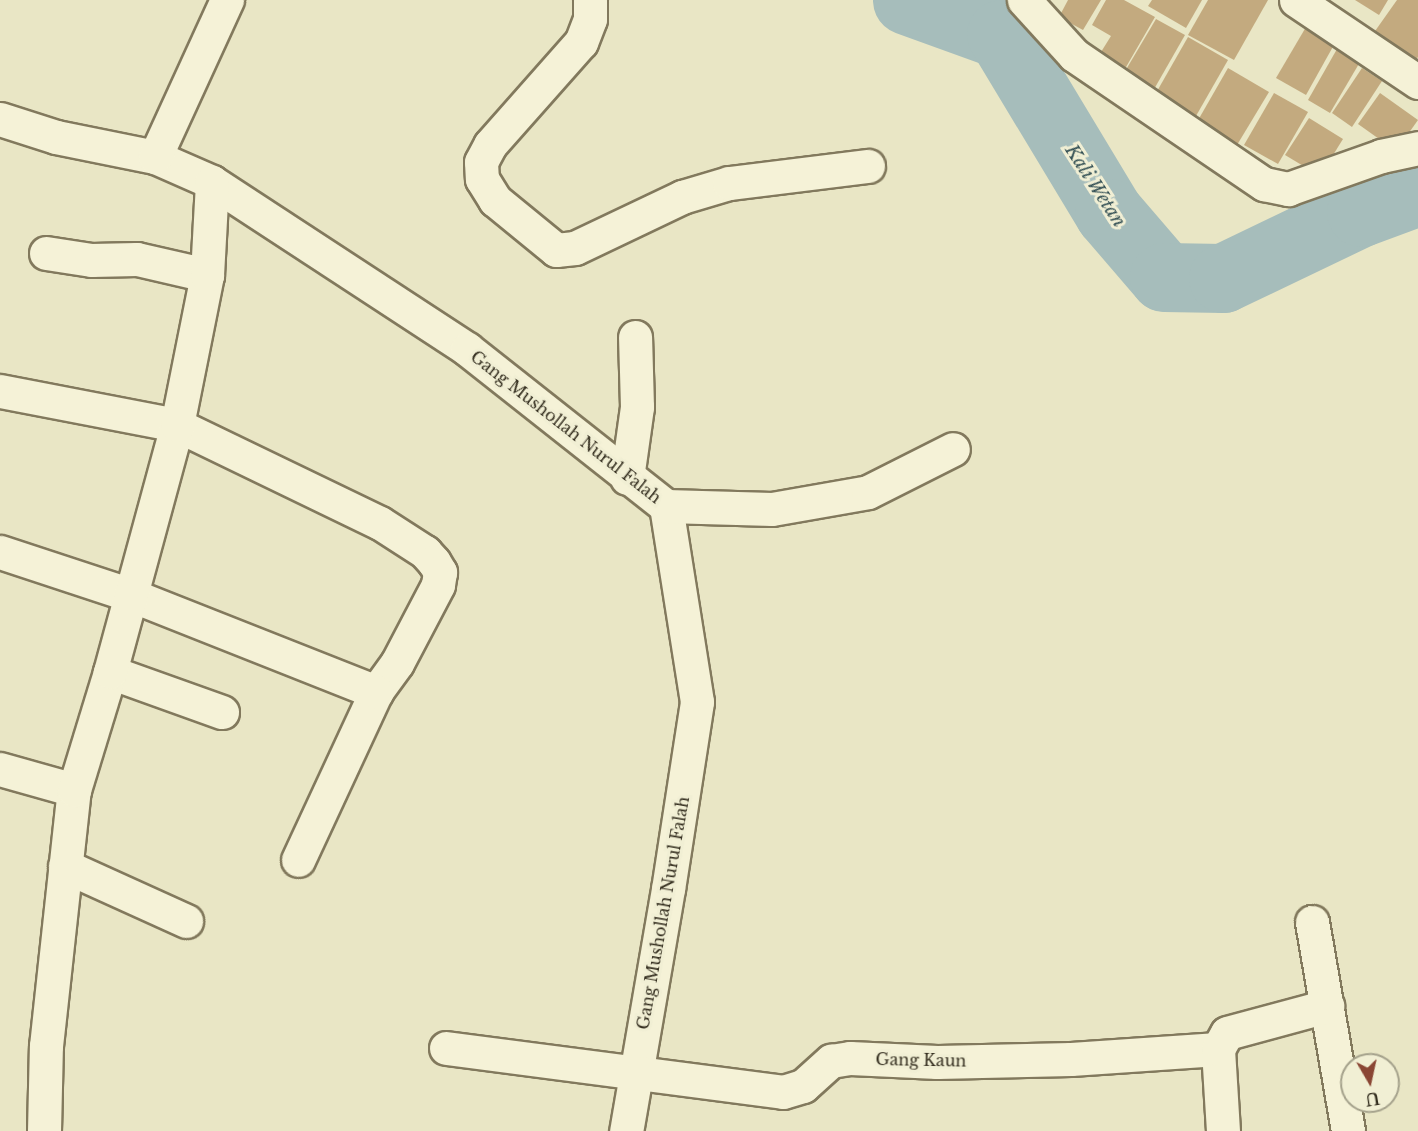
<!DOCTYPE html>
<html>
<head>
<meta charset="utf-8">
<style>
  body { margin:0 }
  #map { position:relative; width:1418px; height:1131px; overflow:hidden; background:#e9e6c5; font-family:"Libre Baskerville",serif }
  div>[style] { position:absolute }
  [style*='--x'] { left:calc(var(--x)*1px); top:calc(var(--y)*1px); width:calc(var(--w)*1px); rotate:calc(var(--a)*1deg) }
  .river>* { height:69px; margin:-34.5px; padding:0 34.5px; transform-origin:34.5px; border-radius:34.5px; background:#a6bdbb }
  .building>* { inset:0; background:#c3aa7f }
  .roads { filter:drop-shadow(2px 0 #82795d) drop-shadow(-2px 0 #82795d) drop-shadow(0 2px #82795d) drop-shadow(0 -2px #82795d) }
  .street>* { height:33px; margin:-16.5px; padding:0 16.5px; transform-origin:16.5px; border-radius:16.5px; background:#f5f2d7 }
  span { translate:-50% -50%; white-space:nowrap; text-align:center; line-height:1.15; -webkit-text-stroke:6px #f1efd4; paint-order:stroke }
  .street-label { font-size:16px; color:#342e1f }
  .water-label { font-size:18px; color:#304d52; font-style:italic }
  .north { position:absolute; left:1340px; top:1053px; width:60px; height:60px; box-sizing:border-box; background:#f1efd4; border:2px solid #a5a28c; border-radius:50%; rotate:171deg; font-size:16px; font-weight:700; line-height:24px; text-align:center; color:#342e1f }
  .north::after { content:''; display:block; margin:auto; width:21px; height:27px; background:#8a4634; clip-path:polygon(50% 0,100% 100%,50% 72%,0 100%) }
</style>
</head>
<body>
<div id="map">
  <div class="river">
    <i style="--x:907;--y:0;--w:100;--a:19.9"></i>
    <i style="--x:1001;--y:34;--w:209;--a:58.9"></i>
    <i style="--x:1109;--y:213;--w:84;--a:49.3"></i>
    <i style="--x:1164;--y:277;--w:59;--a:1"></i>
    <i style="--x:1223;--y:278;--w:153;--a:-25.6"></i>
    <i style="--x:1361;--y:212;--w:61;--a:-20.2"></i>
  </div>
  <div class="building">
    <i style="clip-path:polygon(1068px 0,1101px 0,1083px 30px,1059px 17px)"></i>
    <i style="clip-path:polygon(1106px 0,1124px 0,1155px 17px,1122px 74px,1096px 60px,1111px 36px,1092px 25px)"></i>
    <i style="clip-path:polygon(1152px 0,1202px 0,1186px 28px,1148px 6px)"></i>
    <i style="clip-path:polygon(1208px 0,1268px 0,1234px 60px,1188px 35px)"></i>
    <i style="clip-path:polygon(1355px 0,1388px 0,1379px 15px)"></i>
    <i style="clip-path:polygon(1397px 0,1418px 0,1418px 57px,1409px 69px,1368px 41px)"></i>
    <i style="clip-path:polygon(1156px 19px,1185px 35px,1153px 91px,1124px 73px)"></i>
    <i style="clip-path:polygon(1306px 27px,1335px 43px,1306px 95px,1276px 78px)"></i>
    <i style="clip-path:polygon(1188px 37px,1228px 60px,1196px 116px,1156px 93px)"></i>
    <i style="clip-path:polygon(1337px 49px,1360px 62px,1330px 113px,1308px 100px)"></i>
    <i style="clip-path:polygon(1228px 68px,1269px 92px,1237px 145px,1197px 122px)"></i>
    <i style="clip-path:polygon(1362px 68px,1382px 81px,1352px 127px,1332px 113px)"></i>
    <i style="clip-path:polygon(1274px 93px,1308px 112px,1278px 164px,1244px 145px)"></i>
    <i style="clip-path:polygon(1380px 93px,1418px 120px,1396px 151px,1358px 124px)"></i>
    <i style="clip-path:polygon(1309px 118px,1343px 139px,1320px 176px,1285px 155px)"></i>
  </div>
  <div class="roads">
    <div class="street">
      <i style="--x:590;--y:0;--w:19;--a:90"></i>
      <i style="--x:590;--y:19;--w:25;--a:111"></i>
      <i style="--x:581;--y:42;--w:137;--a:131.5"></i>
      <i style="--x:490;--y:145;--w:19;--a:118"></i>
      <i style="--x:481;--y:162;--w:17;--a:87"></i>
      <i style="--x:482;--y:179;--w:25;--a:58"></i>
      <i style="--x:495;--y:200;--w:79;--a:39.3"></i>
      <i style="--x:556;--y:250;--w:19;--a:-6"></i>
      <i style="--x:575;--y:248;--w:119;--a:-25.5"></i>
      <i style="--x:682;--y:197;--w:49;--a:-16.6"></i>
      <i style="--x:729;--y:183;--w:140;--a:-7"></i>
      <i style="--x:1024;--y:0;--w:74;--a:47.7"></i>
      <i style="--x:1074;--y:55;--w:230;--a:34.2"></i>
      <i style="--x:1264;--y:184;--w:25;--a:12"></i>
      <i style="--x:1288;--y:189;--w:99;--a:-19.5"></i>
      <i style="--x:1381;--y:156;--w:38;--a:-12"></i>
      <i style="--x:1296;--y:0;--w:147;--a:33.9"></i>
      <i style="--x:0;--y:119;--w:59;--a:17.8"></i>
      <i style="--x:56;--y:137;--w:101;--a:11.4"></i>
      <i style="--x:155;--y:157;--w:62;--a:23.7"></i>
      <i style="--x:212;--y:182;--w:305;--a:33.2"></i>
      <i style="--x:467;--y:349;--w:253;--a:38.3"></i>
      <i style="--x:666;--y:506;--w:198;--a:81"></i>
      <i style="--x:697;--y:702;--w:189;--a:98.8"></i>
      <i style="--x:668;--y:889;--w:246;--a:99.8"></i>
      <i style="--x:155;--y:157;--w:173;--a:-65.4"></i>
      <i style="--x:46;--y:253;--w:46;--a:8.8"></i>
      <i style="--x:91;--y:260;--w:46;--a:-1.2"></i>
      <i style="--x:137;--y:259;--w:72;--a:12.9"></i>
      <i style="--x:0;--y:391;--w:180;--a:10.9"></i>
      <i style="--x:177;--y:425;--w:225;--a:25.8"></i>
      <i style="--x:380;--y:523;--w:54;--a:32.8"></i>
      <i style="--x:425;--y:552;--w:13;--a:48"></i>
      <i style="--x:434;--y:562;--w:12;--a:59"></i>
      <i style="--x:440;--y:572;--w:13;--a:99"></i>
      <i style="--x:438;--y:585;--w:88;--a:117.7"></i>
      <i style="--x:397;--y:663;--w:36;--a:126"></i>
      <i style="--x:376;--y:692;--w:185;--a:114.9"></i>
      <i style="--x:627;--y:478;--w:72;--a:-82"></i>
      <i style="--x:637;--y:407;--w:70;--a:-91.6"></i>
      <i style="--x:666;--y:506;--w:106;--a:1.6"></i>
      <i style="--x:772;--y:509;--w:97;--a:-10"></i>
      <i style="--x:868;--y:492;--w:95;--a:-26.8"></i>
      <i style="--x:0;--y:552;--w:138;--a:18.2"></i>
      <i style="--x:131;--y:595;--w:264;--a:21.6"></i>
      <i style="--x:110;--y:672;--w:119;--a:19.7"></i>
      <i style="--x:0;--y:769;--w:77;--a:15.8"></i>
      <i style="--x:65;--y:866;--w:133;--a:24.4"></i>
      <i style="--x:1312;--y:922;--w:212;--a:80.2"></i>
      <i style="--x:446;--y:1048;--w:340;--a:7.4"></i>
      <i style="--x:783;--y:1092;--w:21;--a:-17"></i>
      <i style="--x:803;--y:1086;--w:38;--a:-42"></i>
      <i style="--x:831;--y:1061;--w:19;--a:-9"></i>
      <i style="--x:850;--y:1058;--w:87;--a:2.6"></i>
      <i style="--x:937;--y:1062;--w:134;--a:-1.3"></i>
      <i style="--x:1071;--y:1059;--w:147;--a:-3.9"></i>
      <i style="--x:44;--y:1131;--w:85;--a:-88.7"></i>
      <i style="--x:46;--y:1046;--w:258;--a:-83.8"></i>
      <i style="--x:74;--y:790;--w:123;--a:-73"></i>
      <i style="--x:110;--y:672;--w:256;--a:-74.8"></i>
      <i style="--x:177;--y:425;--w:153;--a:-78.7"></i>
      <i style="--x:207;--y:275;--w:93;--a:-86.9"></i>
      <i style="--x:1223;--y:1131;--w:82;--a:-93.5"></i>
      <i style="--x:1218;--y:1049;--w:18;--a:-61"></i>
      <i style="--x:1227;--y:1033;--w:104;--a:-15.1"></i>
    </div>
  </div>
  <div class="street-label">
    <span style="left:566px;top:427px;rotate:38deg">Gang Mushollah Nurul Falah</span>
    <span style="left:663px;top:913px;rotate:-80deg">Gang Mushollah Nurul Falah</span>
    <span style="left:921px;top:1060px;rotate:1deg">Gang Kaun</span>
  </div>
  <div class="water-label">
    <span style="left:1095px;top:186px;rotate:57deg">Kali Wetan</span>
  </div>
  <div class="north">U</div>
</div>
</body>
</html>
